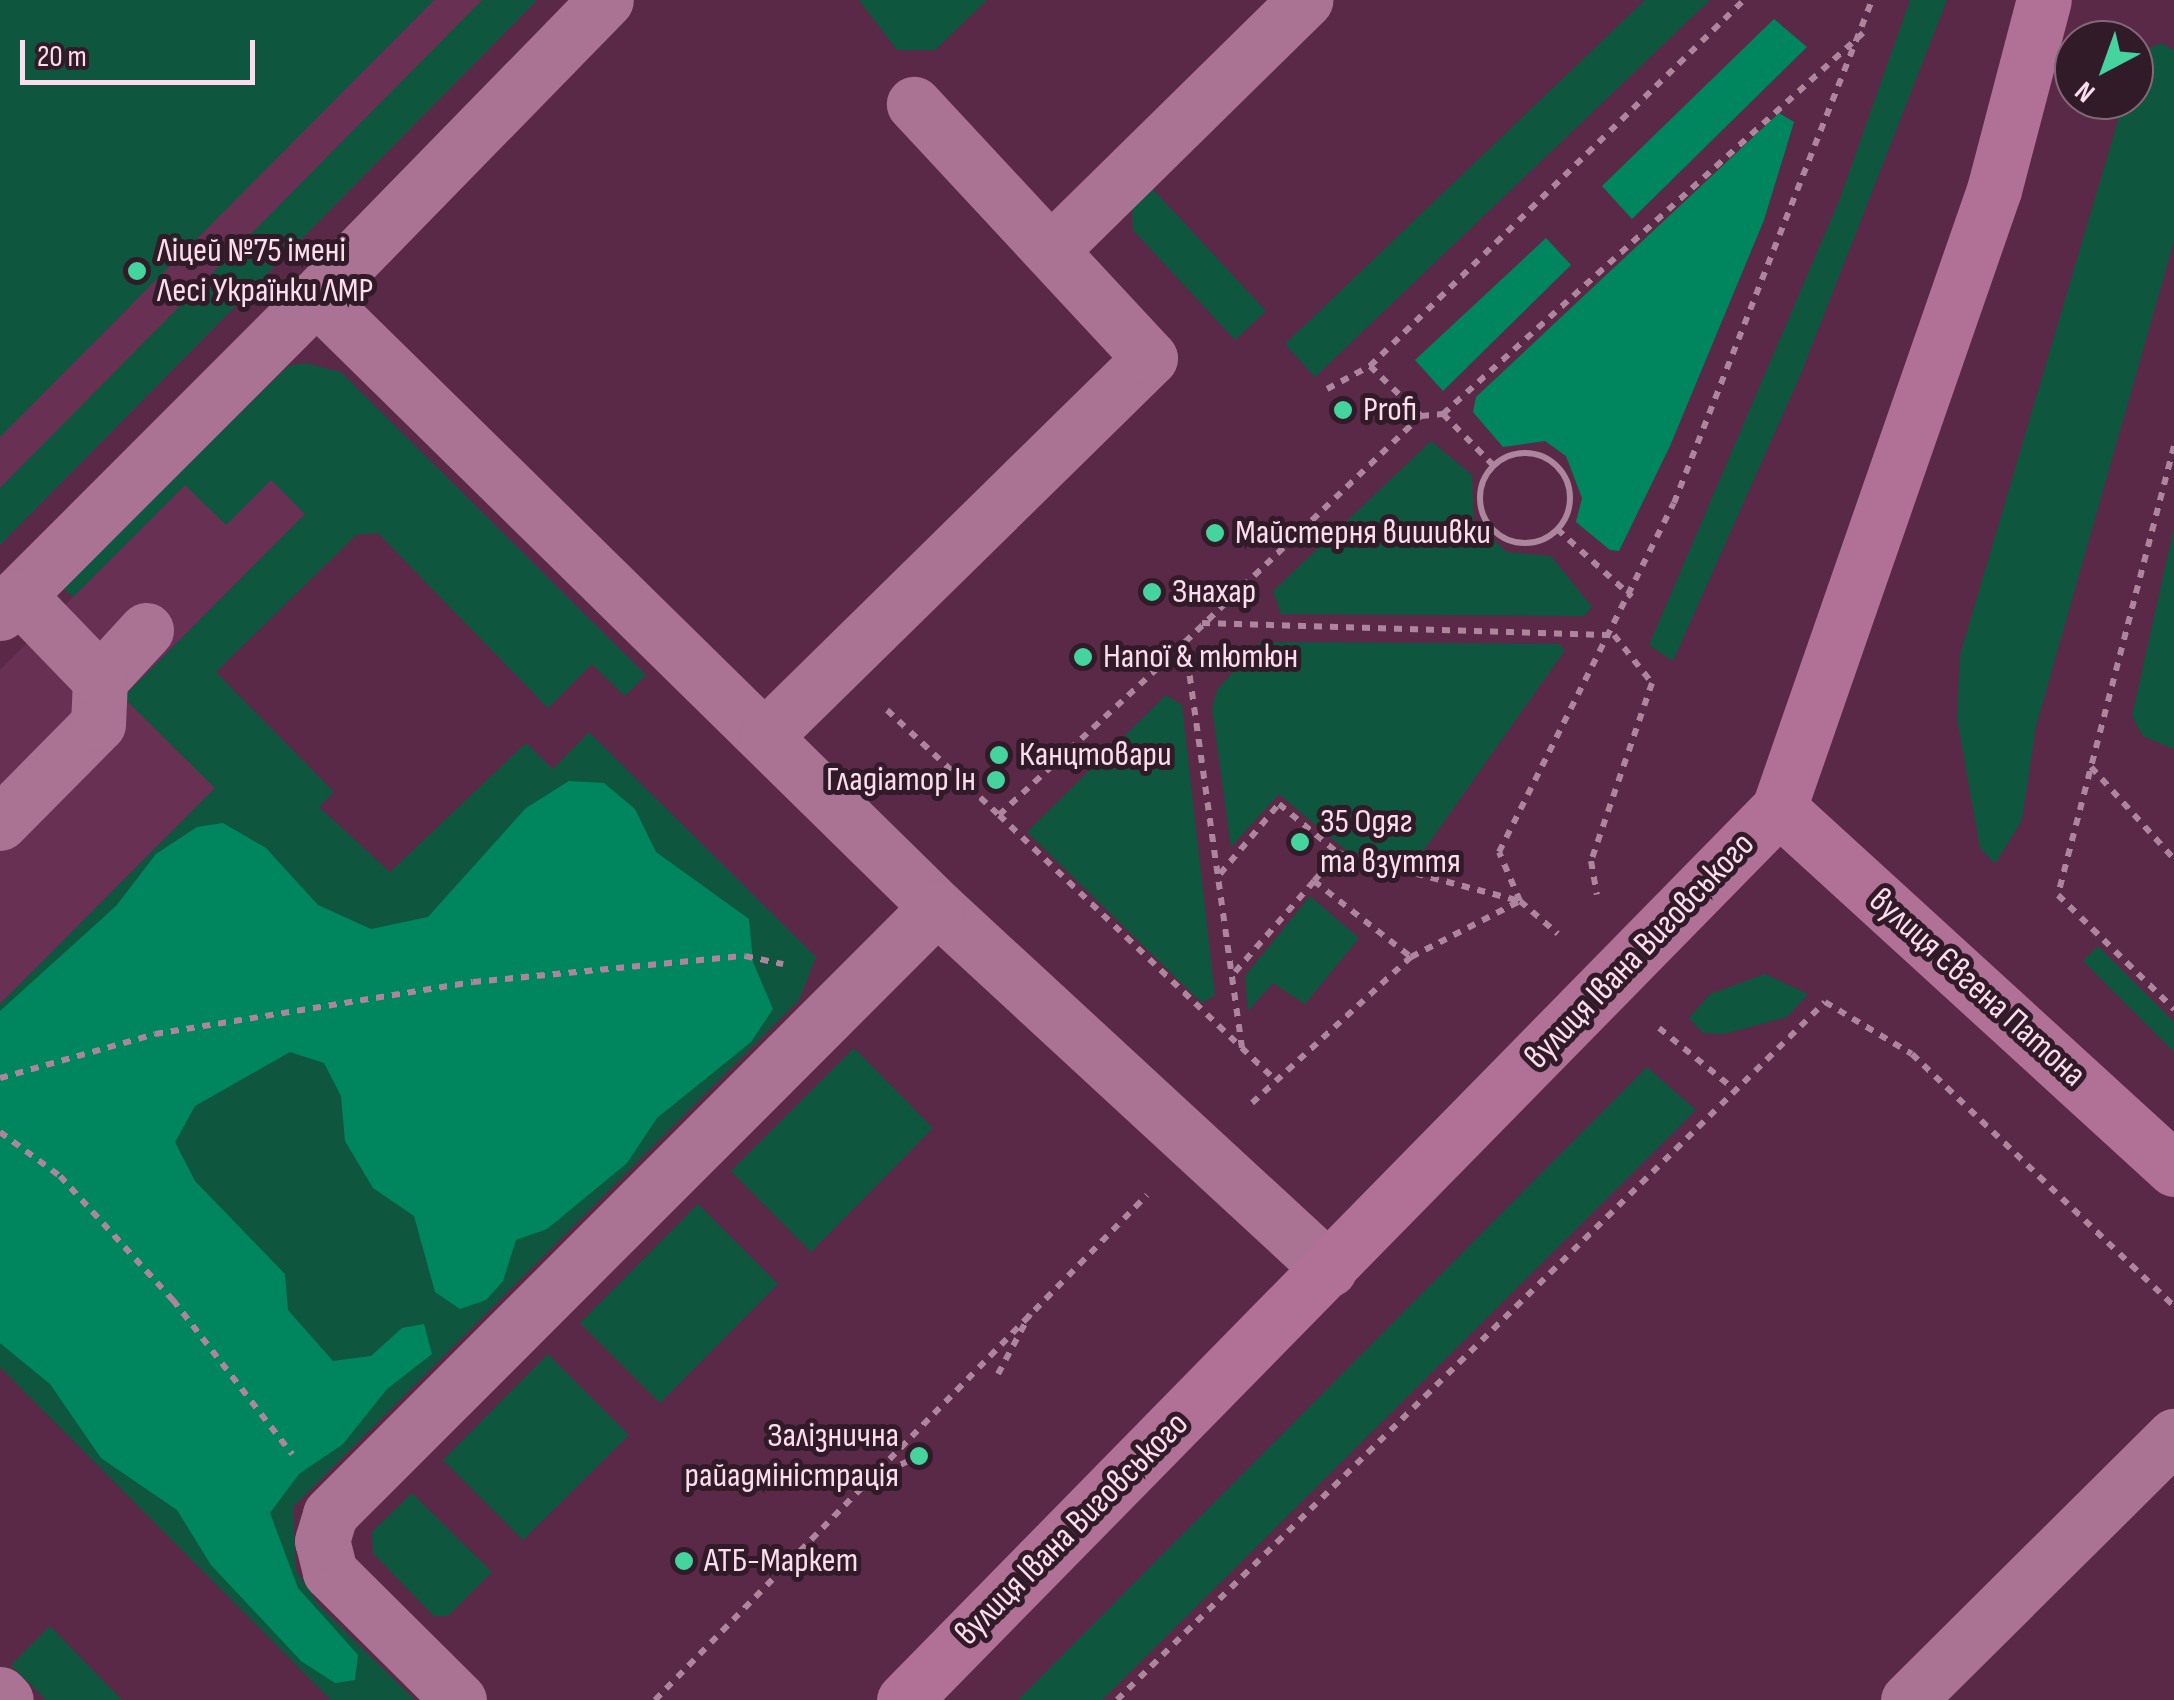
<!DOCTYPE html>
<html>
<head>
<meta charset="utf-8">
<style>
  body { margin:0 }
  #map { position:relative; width:2174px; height:1700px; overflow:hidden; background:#5a2947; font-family:"Sofia Sans Condensed",sans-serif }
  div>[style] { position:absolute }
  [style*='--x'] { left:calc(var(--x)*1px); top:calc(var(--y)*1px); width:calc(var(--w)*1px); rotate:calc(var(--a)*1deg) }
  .built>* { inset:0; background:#683053 }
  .green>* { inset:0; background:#0e573e }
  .forest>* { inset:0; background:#00865e }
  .path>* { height:6px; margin-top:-3px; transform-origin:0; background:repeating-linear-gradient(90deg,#ad859d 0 8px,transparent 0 16px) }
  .path>.ring { margin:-3px; padding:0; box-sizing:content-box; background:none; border:6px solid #ad859d; border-radius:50% }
  .minor>* { height:55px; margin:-27.5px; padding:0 27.5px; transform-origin:27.5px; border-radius:27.5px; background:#aa7293 }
  .major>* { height:55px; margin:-27.5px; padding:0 27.5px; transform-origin:27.5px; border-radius:27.5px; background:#b17197 }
  .dots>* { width:28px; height:28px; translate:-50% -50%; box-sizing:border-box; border:5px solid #321b29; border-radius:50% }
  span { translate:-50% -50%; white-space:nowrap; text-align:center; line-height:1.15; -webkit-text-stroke:10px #321b29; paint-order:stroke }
  .poi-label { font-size:35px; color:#fcdced }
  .left { translate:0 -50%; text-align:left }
  .right { translate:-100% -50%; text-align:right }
  .street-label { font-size:35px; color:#fcdced }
  .north { position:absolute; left:2054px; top:20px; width:100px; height:100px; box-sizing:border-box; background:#321b29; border:2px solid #836877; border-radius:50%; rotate:221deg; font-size:28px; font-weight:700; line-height:40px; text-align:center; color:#fcdced }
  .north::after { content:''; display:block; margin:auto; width:35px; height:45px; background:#45d49e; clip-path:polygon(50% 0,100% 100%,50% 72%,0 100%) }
  .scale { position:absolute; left:20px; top:40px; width:235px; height:45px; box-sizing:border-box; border:5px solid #fcdced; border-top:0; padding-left:12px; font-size:30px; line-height:35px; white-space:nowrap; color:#fcdced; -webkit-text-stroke:8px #321b29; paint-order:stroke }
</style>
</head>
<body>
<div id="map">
  <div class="built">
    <i style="clip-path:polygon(0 0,537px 0,0 545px)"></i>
    <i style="clip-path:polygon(272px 480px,305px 514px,123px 697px,215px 788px,0 1004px,0 670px,185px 485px)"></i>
  </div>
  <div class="green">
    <i style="clip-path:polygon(0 0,434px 0,0 437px)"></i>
    <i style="clip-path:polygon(482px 0,537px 0,0 545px,0 488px)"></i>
    <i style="clip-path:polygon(859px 0,987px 0,935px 50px,897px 50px)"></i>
    <i style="clip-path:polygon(1645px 0,1710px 0,1315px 377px,1285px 344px)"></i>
    <i style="clip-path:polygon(1910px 0,1947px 0,1800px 376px,1673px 661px,1649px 645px,1839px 201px)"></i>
    <i style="clip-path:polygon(2161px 43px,2174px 50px,2174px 241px,2036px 726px,2022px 820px,1995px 864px,1980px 848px,1957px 718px,1960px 655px,2124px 100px,2134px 100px,2146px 50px)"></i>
    <i style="clip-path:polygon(1149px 185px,1266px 311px,1235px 340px,1133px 230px,1132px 209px)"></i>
    <i style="clip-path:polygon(305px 363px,341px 372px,646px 675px,625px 696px,592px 664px,548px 708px,378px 533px,356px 535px,216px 672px,334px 792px,319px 807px,390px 872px,526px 743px,553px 769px,589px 732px,816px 957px,799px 1000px,293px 1507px,296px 1570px,319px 1605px,415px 1700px,331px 1700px,0 1367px,0 1004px,215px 788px,123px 697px,305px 514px,271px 480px,226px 525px,185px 485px,73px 597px,62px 587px,288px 366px)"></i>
    <i style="clip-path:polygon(1431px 441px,1472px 475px,1474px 522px,1507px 552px,1551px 556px,1592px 607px,1584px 616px,1281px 614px,1273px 591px)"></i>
    <i style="clip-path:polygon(2174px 527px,2174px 749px,2143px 736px,2132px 716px)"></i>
    <i style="clip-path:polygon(1260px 642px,1559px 644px,1565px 650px,1412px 867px,1347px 851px,1279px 794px,1231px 847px,1212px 708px,1217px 690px)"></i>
    <i style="clip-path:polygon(1166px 695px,1182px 705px,1215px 995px,1202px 1003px,1027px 832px)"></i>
    <i style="clip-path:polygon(1310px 896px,1359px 938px,1305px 1004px,1273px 983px,1248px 1011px,1245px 976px)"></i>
    <i style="clip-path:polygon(2098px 946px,2174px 1022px,2174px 1052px,2083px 961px)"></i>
    <i style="clip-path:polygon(1765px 974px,1808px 994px,1787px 1017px,1724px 1034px,1703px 1033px,1689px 1018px,1710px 994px)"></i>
    <i style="clip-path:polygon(854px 1048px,933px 1128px,811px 1252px,731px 1171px)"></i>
    <i style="clip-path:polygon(1647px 1067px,1696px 1110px,1102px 1700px,1018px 1700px)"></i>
    <i style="clip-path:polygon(698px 1204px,778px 1284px,660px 1403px,580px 1323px)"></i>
    <i style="clip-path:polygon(548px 1354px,629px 1435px,523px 1540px,443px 1460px)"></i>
    <i style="clip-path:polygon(412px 1493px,492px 1572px,448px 1616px,434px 1616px,373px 1553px,372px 1532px)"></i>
    <i style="clip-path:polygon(50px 1626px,122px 1700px,46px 1700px,11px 1665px)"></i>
  </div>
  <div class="forest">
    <i style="clip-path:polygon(1774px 19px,1807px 47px,1632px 219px,1602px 186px)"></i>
    <i style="clip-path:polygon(1779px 113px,1794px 122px,1764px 220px,1670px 446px,1619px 551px,1610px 550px,1576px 522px,1582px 498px,1566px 456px,1545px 441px,1503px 447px,1473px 412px,1476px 397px)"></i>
    <i style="clip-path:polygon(1546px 238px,1571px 265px,1443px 391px,1415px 360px)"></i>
    <i style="clip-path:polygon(569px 781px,604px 783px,635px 809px,656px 852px,749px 919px,753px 962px,773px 1009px,751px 1042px,657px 1118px,627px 1163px,547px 1229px,516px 1240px,503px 1281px,486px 1300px,460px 1309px,435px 1292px,414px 1216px,373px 1188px,345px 1141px,341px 1096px,324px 1063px,290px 1052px,195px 1106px,175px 1142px,195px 1181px,285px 1274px,288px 1310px,333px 1361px,371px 1356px,402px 1328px,424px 1324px,432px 1354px,387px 1389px,343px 1444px,299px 1474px,270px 1513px,298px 1588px,358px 1655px,355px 1680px,335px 1683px,301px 1661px,211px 1565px,177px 1510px,101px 1458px,50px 1384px,0 1343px,0 1011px,116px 906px,156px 854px,197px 827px,223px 823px,266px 848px,318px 905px,371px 929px,428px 917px,526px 808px)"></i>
  </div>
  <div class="path">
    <i style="--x:1370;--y:366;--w:71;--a:44.4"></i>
    <i style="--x:1327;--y:389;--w:49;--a:-28.1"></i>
    <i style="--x:1370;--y:366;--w:523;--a:-44.38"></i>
    <i style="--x:1443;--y:414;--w:73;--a:45.6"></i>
    <i style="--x:2174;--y:446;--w:464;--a:104.5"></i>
    <i style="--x:2058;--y:895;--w:163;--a:44.5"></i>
    <i class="ring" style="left:1480px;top:453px;width:84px;height:84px"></i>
    <i style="--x:1557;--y:529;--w:101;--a:42.2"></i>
    <i style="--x:1202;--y:623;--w:412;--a:1.7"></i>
    <i style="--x:1614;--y:635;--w:61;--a:51.6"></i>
    <i style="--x:1652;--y:683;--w:188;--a:108.9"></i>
    <i style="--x:1591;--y:861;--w:34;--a:80"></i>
    <i style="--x:887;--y:710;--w:154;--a:43.2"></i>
    <i style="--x:999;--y:815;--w:253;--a:-42.8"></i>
    <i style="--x:2091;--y:767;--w:124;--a:47.9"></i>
    <i style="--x:999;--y:815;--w:380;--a:43.8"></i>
    <i style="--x:1220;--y:874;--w:92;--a:-49.9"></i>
    <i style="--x:1279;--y:804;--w:77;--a:39.7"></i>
    <i style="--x:1314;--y:881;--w:37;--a:-49"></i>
    <i style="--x:1338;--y:853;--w:188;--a:14.8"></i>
    <i style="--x:1520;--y:901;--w:50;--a:41"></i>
    <i style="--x:1520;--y:901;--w:53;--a:-113.2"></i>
    <i style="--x:1499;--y:852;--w:390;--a:-63.4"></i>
    <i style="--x:1674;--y:503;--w:541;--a:-68.51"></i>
    <i style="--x:1235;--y:972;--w:121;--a:-49"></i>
    <i style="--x:1314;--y:881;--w:123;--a:38.1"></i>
    <i style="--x:1659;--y:1028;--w:98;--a:39.2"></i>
    <i style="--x:1242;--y:1048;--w:410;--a:-98"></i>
    <i style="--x:1185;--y:642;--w:327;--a:-43.8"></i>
    <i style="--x:1421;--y:416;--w:22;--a:-5"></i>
    <i style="--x:1443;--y:414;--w:567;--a:-42.21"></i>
    <i style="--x:0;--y:1078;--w:161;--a:-15.8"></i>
    <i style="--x:155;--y:1034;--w:322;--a:-9.3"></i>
    <i style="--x:473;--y:982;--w:273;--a:-5.5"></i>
    <i style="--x:745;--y:956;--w:39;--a:12"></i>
    <i style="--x:1252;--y:1103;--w:216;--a:-42.6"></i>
    <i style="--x:1411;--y:957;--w:123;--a:-27.2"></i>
    <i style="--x:0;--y:1132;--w:74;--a:36.3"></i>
    <i style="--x:60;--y:1176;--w:168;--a:47.7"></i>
    <i style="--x:173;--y:1300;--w:195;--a:52.3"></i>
    <i style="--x:998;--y:1374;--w:68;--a:-61.9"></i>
    <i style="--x:872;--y:1478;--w:52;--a:-25.1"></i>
    <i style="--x:655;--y:1700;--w:705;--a:-45.75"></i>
    <i style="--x:1117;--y:1700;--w:994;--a:-44.59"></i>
    <i style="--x:1825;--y:1002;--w:101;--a:30.9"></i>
    <i style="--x:1912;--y:1054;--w:364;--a:43.9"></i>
  </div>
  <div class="minor">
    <i style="--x:1053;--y:248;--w:354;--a:-44.5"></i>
    <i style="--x:316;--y:297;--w:415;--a:-45.7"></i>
    <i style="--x:0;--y:613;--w:447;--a:-45"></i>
    <i style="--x:316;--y:297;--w:870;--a:44.49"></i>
    <i style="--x:937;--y:907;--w:534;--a:42.72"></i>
    <i style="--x:100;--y:680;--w:68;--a:-47.4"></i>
    <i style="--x:766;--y:735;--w:538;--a:-44.47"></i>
    <i style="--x:1150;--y:358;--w:347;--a:-132.9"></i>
    <i style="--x:0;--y:823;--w:139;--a:-45.3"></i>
    <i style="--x:98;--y:724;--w:44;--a:-87.4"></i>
    <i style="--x:100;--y:680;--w:118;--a:-134"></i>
    <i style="--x:0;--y:1694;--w:8;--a:45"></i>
    <i style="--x:459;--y:1700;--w:182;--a:-135.2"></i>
    <i style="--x:330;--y:1572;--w:32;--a:-104"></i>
    <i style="--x:322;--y:1541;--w:28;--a:-73"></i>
    <i style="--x:330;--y:1514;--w:858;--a:-45"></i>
    <i style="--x:1908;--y:1700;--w:375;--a:-44.8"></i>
  </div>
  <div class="major">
    <i style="--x:1779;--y:808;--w:535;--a:42.42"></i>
    <i style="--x:904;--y:1700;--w:1250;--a:-45.55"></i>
    <i style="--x:1779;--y:808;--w:654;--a:-70.82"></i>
    <i style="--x:1994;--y:190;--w:196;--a:-75.3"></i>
  </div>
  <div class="dots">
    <i style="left:137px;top:271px;background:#45d49e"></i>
    <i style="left:1343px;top:410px;background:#45d49e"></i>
    <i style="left:1215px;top:533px;background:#45d49e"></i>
    <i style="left:1152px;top:592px;background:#45d49e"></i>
    <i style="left:1083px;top:657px;background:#45d49e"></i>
    <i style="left:999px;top:755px;background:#45d49e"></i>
    <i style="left:996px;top:780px;background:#45d49e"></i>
    <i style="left:1300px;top:842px;background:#45d49e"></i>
    <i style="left:919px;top:1456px;background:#45d49e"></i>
    <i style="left:684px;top:1561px;background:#45d49e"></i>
  </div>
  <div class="poi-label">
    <span class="left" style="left:157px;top:271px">Ліцей №75 імені<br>Лесі Українки ЛМР</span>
    <span class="left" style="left:1363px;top:410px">Profi</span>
    <span class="left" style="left:1235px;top:533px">Майстерня вишивки</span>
    <span class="left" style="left:1172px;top:592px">Знахар</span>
    <span class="left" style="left:1103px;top:657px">Напої &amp; тютюн</span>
    <span class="left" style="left:1019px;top:755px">Канцтовари</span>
    <span class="right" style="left:976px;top:780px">Гладіатор Ін</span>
    <span class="left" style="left:1320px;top:842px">35 Одяг<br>та взуття</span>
    <span class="right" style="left:899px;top:1456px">Залізнична<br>райадміністрація</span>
    <span class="left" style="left:704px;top:1561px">АТБ-Маркет</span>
  </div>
  <div class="street-label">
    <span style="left:1640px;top:951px;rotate:-46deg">вулиця Івана Виговського</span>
    <span style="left:1977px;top:988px;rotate:42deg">вулиця Євгена Патона</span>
    <span style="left:1072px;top:1529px;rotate:-45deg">вулиця Івана Виговського</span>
  </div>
  <div class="north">N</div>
  <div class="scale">20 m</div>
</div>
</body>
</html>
